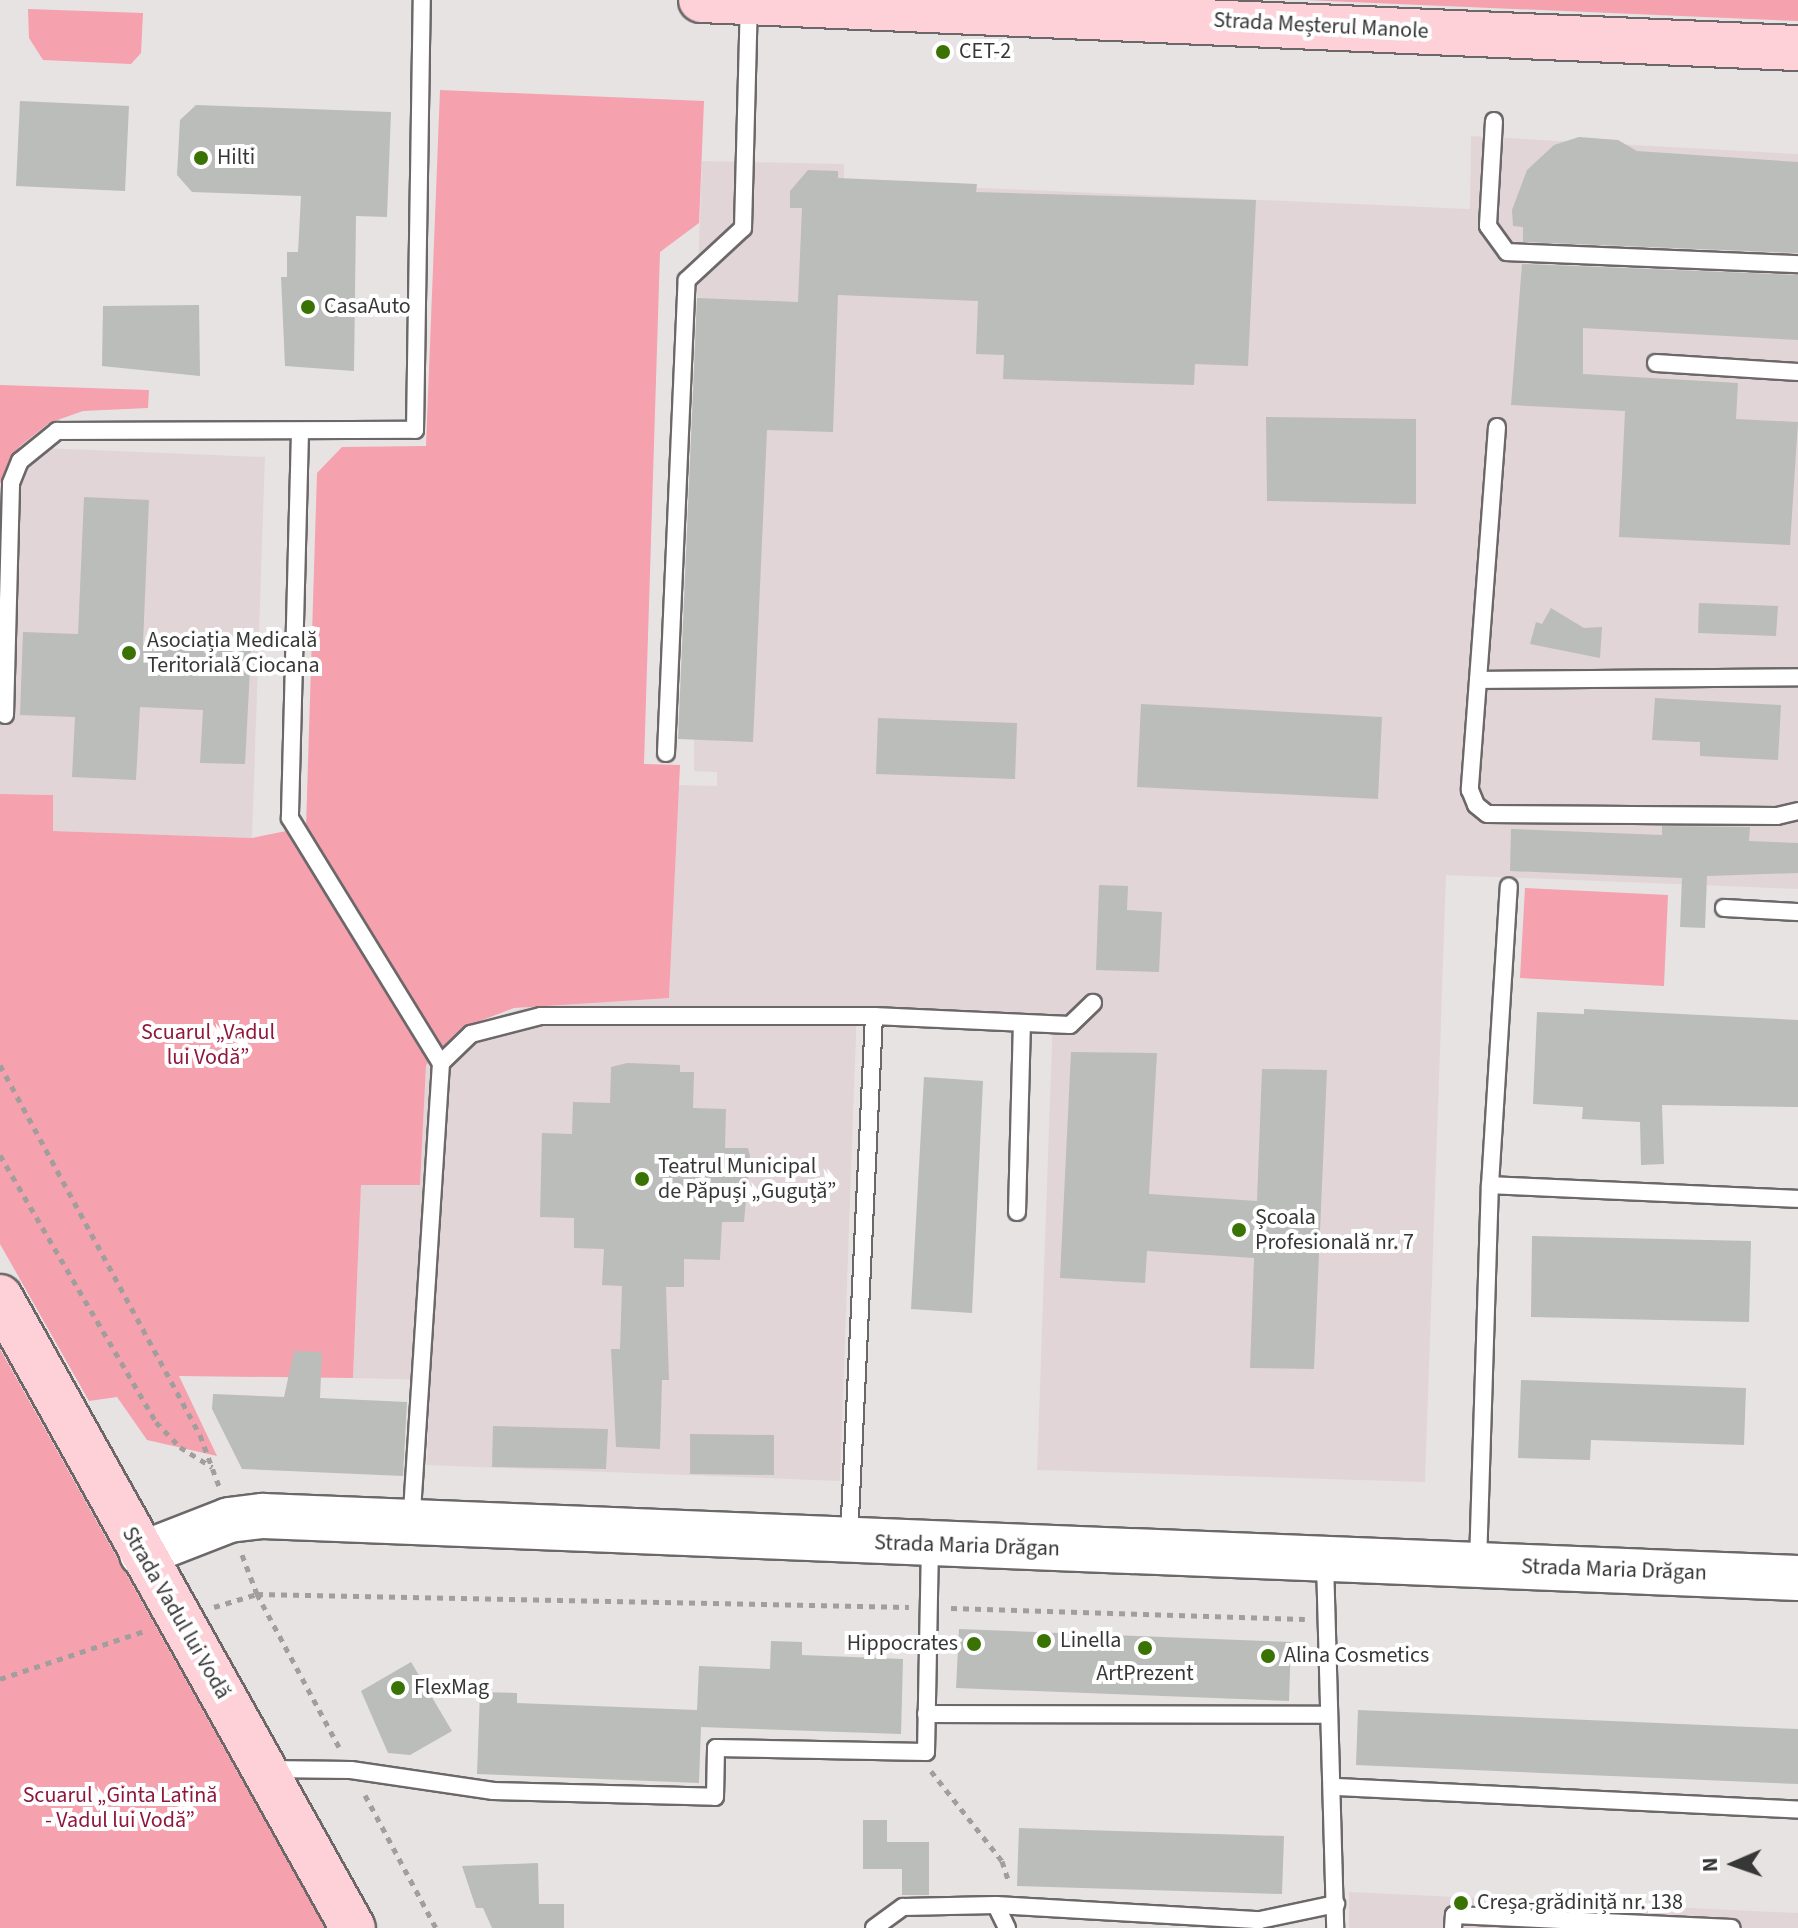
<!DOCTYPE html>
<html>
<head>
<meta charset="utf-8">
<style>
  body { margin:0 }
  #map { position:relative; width:1798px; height:1928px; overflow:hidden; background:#e7e3e3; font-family:"Source Sans 3",sans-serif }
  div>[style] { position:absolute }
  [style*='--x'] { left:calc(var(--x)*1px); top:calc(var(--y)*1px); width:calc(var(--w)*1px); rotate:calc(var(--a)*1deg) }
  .built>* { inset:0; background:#e2d5d7 }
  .green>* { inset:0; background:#f5a1ae }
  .building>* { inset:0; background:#bbbdba }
  .path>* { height:5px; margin-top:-2.5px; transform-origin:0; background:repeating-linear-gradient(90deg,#a19e9e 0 6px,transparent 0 12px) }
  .roads { filter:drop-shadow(2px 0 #6c6869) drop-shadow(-2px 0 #6c6869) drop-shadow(0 2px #6c6869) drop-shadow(0 -2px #6c6869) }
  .lane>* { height:16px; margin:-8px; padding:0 8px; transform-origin:8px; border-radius:8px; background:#fff }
  .secondary>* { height:44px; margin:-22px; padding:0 22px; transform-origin:22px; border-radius:22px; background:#fff }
  .primary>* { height:44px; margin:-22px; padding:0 22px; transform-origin:22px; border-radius:22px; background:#fdd1d7 }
  .dots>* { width:22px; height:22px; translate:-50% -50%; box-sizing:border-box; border:4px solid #fff; border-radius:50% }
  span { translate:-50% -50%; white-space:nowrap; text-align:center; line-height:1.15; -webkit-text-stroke:8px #fff; paint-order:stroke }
  .street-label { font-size:22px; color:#383737 }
  .poi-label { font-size:22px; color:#383737 }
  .left { translate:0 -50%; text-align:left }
  .right { translate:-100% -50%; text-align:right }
  .park-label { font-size:22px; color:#90173c }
  .north { position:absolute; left:1694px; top:1824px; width:80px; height:80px; -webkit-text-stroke:6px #fff; paint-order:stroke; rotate:268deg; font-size:22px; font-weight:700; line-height:32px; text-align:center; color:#383737 }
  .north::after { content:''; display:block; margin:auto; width:28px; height:36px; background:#383737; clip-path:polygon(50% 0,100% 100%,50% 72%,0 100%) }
</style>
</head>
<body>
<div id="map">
  <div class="built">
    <i style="clip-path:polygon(1471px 136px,1798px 154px,1798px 889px,1446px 875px,1425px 1482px,1037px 1470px,1053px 1014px,857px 1006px,840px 1481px,427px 1465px,430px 1380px,353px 1378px,361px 1184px,420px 1184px,426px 1065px,472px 1024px,542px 1002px,669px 998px,679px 785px,717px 786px,717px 772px,694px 771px,694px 738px,681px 736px,702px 161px,844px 164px,844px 182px,1470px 209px)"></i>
    <i style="clip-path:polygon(19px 447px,265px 457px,252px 838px,52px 831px,52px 795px,0 794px,0 511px,5px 474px)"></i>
    <i style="clip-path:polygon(1349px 1892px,1798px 1913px,1798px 1928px,1349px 1928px)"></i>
  </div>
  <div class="green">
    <i style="clip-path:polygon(1305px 0,1798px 0,1798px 21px)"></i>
    <i style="clip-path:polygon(28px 9px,143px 13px,141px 53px,131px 64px,43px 60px,29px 38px)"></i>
    <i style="clip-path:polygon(440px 90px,704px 101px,699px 223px,660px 252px,644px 764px,680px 765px,669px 998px,514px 1008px,472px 1024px,426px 1065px,420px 1185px,361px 1185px,353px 1378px,179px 1376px,217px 1456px,147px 1440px,117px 1397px,89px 1401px,0 1244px,0 794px,53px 795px,53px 831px,252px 838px,306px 827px,317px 473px,342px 447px,426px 446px)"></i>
    <i style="clip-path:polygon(0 385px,149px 390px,148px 408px,83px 411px,49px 423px,19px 447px,0 484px)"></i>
    <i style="clip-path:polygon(1525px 888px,1668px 895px,1664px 986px,1520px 978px)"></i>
    <i style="clip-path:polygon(0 1349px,152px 1620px,325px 1928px,0 1928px)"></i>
  </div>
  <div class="building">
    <i style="clip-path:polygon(20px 101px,129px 106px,125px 191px,16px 186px)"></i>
    <i style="clip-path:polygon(196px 105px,391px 112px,387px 217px,356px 216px,354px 371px,285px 366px,281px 277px,287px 277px,287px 252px,298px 252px,301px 196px,192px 192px,177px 175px,180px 120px)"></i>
    <i style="clip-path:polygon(1579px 137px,1618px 140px,1637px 151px,1798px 162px,1798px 253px,1523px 242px,1523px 227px,1513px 226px,1512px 210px,1527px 170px,1554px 145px)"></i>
    <i style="clip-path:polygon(808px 170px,838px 171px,838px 178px,977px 184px,976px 192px,1256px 200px,1248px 366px,1195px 364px,1194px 385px,1003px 379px,1004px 355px,976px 354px,978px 301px,838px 295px,833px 432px,767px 430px,753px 742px,678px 739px,697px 298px,798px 302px,802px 208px,790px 208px,790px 191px)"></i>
    <i style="clip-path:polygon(1522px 264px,1798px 275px,1798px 340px,1583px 328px,1583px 374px,1738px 383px,1736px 419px,1798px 422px,1790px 545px,1619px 537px,1625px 411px,1511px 405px)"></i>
    <i style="clip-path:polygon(199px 305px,200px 376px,102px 366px,103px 306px)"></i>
    <i style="clip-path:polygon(1266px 417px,1416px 419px,1416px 504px,1267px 501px)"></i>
    <i style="clip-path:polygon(84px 497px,149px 500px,143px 644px,251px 650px,245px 764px,200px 763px,203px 710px,140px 707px,136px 780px,72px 777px,75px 717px,20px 715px,23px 632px,78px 634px)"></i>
    <i style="clip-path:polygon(1699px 603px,1778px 606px,1776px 636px,1698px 633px)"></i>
    <i style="clip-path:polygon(1551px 608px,1584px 628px,1602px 627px,1600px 658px,1530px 644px,1536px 622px,1542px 624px)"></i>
    <i style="clip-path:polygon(1655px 698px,1781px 705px,1778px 760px,1700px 756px,1700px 742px,1652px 740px)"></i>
    <i style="clip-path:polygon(1141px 704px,1382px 717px,1378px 799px,1137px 787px)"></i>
    <i style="clip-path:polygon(878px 718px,1017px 723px,1015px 779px,876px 774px)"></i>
    <i style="clip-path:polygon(1662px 826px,1750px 827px,1749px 841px,1798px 843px,1798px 873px,1707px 876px,1705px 928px,1680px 927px,1682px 878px,1510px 871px,1511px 829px,1662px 835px)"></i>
    <i style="clip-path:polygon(1099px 885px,1128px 886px,1127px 910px,1162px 912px,1159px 972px,1096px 970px)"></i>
    <i style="clip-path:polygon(1584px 1009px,1798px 1020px,1798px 1107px,1662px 1105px,1664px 1164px,1641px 1165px,1640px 1122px,1582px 1119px,1583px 1107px,1533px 1104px,1537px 1012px,1584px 1014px)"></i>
    <i style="clip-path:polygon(1071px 1052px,1157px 1053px,1149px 1194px,1257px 1201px,1262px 1069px,1327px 1070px,1314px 1369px,1250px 1368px,1254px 1258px,1147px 1251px,1145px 1283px,1060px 1278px)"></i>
    <i style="clip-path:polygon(627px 1063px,680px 1065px,680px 1072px,694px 1072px,693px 1108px,726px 1109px,725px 1148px,748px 1148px,750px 1156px,744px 1222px,722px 1222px,720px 1260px,684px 1259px,684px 1287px,666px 1287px,669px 1380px,662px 1380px,660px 1449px,616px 1447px,611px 1349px,620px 1349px,622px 1286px,602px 1285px,604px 1249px,574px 1248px,574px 1218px,540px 1217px,542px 1133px,572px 1134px,573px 1102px,610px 1103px,611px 1067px)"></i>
    <i style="clip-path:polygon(924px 1077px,983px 1081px,972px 1313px,911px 1309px)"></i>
    <i style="clip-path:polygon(1532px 1236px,1751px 1241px,1749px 1322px,1531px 1317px)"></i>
    <i style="clip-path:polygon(294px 1351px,322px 1352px,320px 1398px,407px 1402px,403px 1476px,242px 1469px,212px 1409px,213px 1394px,284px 1397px)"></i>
    <i style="clip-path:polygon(1521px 1380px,1746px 1388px,1744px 1445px,1591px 1440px,1590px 1460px,1518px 1458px)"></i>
    <i style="clip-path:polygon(493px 1426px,608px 1429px,606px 1469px,492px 1467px)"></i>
    <i style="clip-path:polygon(690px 1434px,774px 1435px,774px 1475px,690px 1474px)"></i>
    <i style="clip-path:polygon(959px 1629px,1291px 1642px,1289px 1701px,956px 1688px)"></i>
    <i style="clip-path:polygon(771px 1641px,802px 1642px,802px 1655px,903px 1659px,901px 1734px,701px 1727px,699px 1783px,477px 1774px,480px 1692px,517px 1693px,517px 1703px,697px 1710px,699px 1666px,770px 1669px)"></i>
    <i style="clip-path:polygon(411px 1662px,452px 1731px,410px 1755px,388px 1753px,361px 1691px)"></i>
    <i style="clip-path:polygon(1358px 1710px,1798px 1729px,1798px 1784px,1356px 1765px)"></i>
    <i style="clip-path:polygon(863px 1820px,887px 1820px,887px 1842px,929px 1842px,929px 1895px,902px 1895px,902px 1869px,863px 1869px)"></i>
    <i style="clip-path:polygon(1019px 1828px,1284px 1836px,1282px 1894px,1017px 1886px)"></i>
    <i style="clip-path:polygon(538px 1863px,539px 1904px,564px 1904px,564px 1928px,492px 1928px,483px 1908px,476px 1908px,462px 1866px)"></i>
  </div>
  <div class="path">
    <i style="--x:0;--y:1065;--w:421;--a:61.6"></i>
    <i style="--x:200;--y:1435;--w:54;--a:69.6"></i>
    <i style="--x:0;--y:1155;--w:309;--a:59.7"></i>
    <i style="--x:156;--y:1422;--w:35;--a:46"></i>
    <i style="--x:180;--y:1447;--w:38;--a:32"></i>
    <i style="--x:214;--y:1607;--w:45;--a:-16.8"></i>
    <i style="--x:257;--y:1594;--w:45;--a:-110.9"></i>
    <i style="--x:951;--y:1608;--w:354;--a:1.8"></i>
    <i style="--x:0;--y:1679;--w:155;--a:-18.4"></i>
    <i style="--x:339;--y:1747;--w:174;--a:-118.2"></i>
    <i style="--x:257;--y:1594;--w:652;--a:1.14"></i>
    <i style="--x:931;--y:1771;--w:115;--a:51.7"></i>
    <i style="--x:1002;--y:1861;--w:23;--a:72"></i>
    <i style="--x:365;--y:1795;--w:151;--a:61.9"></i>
  </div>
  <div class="roads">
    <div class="lane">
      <i style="--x:1494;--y:121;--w:105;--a:93.3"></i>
      <i style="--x:1488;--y:226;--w:32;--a:54"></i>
      <i style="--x:1507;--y:252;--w:291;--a:2.4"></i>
      <i style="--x:1656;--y:363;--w:142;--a:3.6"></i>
      <i style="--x:1497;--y:427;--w:364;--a:94.3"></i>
      <i style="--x:1470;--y:790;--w:16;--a:68"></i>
      <i style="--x:1476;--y:805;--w:14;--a:39"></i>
      <i style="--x:1487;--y:814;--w:290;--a:0.4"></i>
      <i style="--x:1777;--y:816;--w:22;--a:-13"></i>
      <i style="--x:300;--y:432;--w:386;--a:91.5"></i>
      <i style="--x:290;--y:818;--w:288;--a:58.4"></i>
      <i style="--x:441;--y:1063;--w:460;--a:93.7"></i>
      <i style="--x:1478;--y:680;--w:320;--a:-0.5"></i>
      <i style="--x:5;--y:715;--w:232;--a:-88.5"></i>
      <i style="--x:11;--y:483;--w:24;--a:-68"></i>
      <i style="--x:20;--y:461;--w:48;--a:-39"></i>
      <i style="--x:57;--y:431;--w:358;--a:-0.2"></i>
      <i style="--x:415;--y:430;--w:430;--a:-89.1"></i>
      <i style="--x:666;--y:753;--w:473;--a:-87.5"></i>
      <i style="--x:687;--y:280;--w:76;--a:-42.9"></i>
      <i style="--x:743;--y:228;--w:225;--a:-88.5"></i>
      <i style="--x:1724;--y:908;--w:74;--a:3.1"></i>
      <i style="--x:874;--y:1016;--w:196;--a:2.6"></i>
      <i style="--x:1070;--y:1025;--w:32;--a:-44"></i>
      <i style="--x:441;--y:1063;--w:42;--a:-44"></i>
      <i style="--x:471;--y:1034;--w:72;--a:-14.4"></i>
      <i style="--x:541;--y:1016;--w:333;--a:0"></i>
      <i style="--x:874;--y:1016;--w:524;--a:92.74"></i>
      <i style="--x:1490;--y:1185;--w:308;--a:2.6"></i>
      <i style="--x:1017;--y:1212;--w:188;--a:-88.5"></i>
      <i style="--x:1325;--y:1562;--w:366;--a:88.4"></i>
      <i style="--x:1478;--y:1563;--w:378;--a:-88.2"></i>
      <i style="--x:1490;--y:1185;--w:299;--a:-86.4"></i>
      <i style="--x:926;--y:1714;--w:400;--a:0.1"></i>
      <i style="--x:267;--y:1769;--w:84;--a:0.7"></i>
      <i style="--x:351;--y:1770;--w:144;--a:8.4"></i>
      <i style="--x:493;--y:1791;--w:222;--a:1.5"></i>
      <i style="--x:715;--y:1797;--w:49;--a:-88.8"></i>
      <i style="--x:716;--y:1748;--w:210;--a:1.1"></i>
      <i style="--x:926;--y:1752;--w:206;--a:-88.9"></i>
      <i style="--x:1335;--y:1787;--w:464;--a:2.8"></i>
      <i style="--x:874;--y:1928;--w:36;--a:-36"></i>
      <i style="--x:903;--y:1907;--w:93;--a:-1.2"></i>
      <i style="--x:1007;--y:1928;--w:25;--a:-116"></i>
      <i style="--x:996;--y:1905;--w:264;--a:3.3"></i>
      <i style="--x:1260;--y:1920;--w:78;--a:-11.9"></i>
      <i style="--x:1453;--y:1928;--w:13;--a:-86"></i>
      <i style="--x:1454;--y:1915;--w:278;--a:2.7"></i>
    </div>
    <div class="secondary">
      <i style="--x:142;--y:1554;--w:93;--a:-21.3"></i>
      <i style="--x:229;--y:1520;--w:34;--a:-7"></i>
      <i style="--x:263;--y:1516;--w:1536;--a:2.31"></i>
    </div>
    <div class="primary">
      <i style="--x:701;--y:0;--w:1098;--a:2.51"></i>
      <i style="--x:0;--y:1297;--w:723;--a:60.78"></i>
    </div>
  </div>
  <div class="dots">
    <i style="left:943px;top:52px;background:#3a7303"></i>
    <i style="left:201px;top:158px;background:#3a7303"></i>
    <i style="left:308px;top:307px;background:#3a7303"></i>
    <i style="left:129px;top:653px;background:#3a7303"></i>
    <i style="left:642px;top:1179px;background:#3a7303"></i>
    <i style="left:1239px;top:1230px;background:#3a7303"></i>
    <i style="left:1044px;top:1641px;background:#3a7303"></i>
    <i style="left:974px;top:1644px;background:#3a7303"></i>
    <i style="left:1145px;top:1648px;background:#3a7303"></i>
    <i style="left:1268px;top:1656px;background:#3a7303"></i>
    <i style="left:398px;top:1688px;background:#3a7303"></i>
    <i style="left:1461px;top:1903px;background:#3a7303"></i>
  </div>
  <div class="street-label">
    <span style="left:1321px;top:26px;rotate:3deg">Strada Meșterul Manole</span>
    <span style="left:967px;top:1546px;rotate:2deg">Strada Maria Drăgan</span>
    <span style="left:1614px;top:1570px;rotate:2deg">Strada Maria Drăgan</span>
    <span style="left:176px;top:1613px;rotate:60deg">Strada Vadul lui Vodă</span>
  </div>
  <div class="poi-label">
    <span class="left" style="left:959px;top:52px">CET-2</span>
    <span class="left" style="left:217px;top:158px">Hilti</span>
    <span class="left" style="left:324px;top:307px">CasaAuto</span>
    <span class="left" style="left:147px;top:653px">Asociația Medicală<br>Teritorială Ciocana</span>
    <span class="left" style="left:658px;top:1179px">Teatrul Municipal<br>de Păpuși „Guguță”</span>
    <span class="left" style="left:1255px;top:1230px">Școala<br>Profesională nr. 7</span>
    <span class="left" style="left:1060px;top:1641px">Linella</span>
    <span class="right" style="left:958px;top:1644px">Hippocrates</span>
    <span class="left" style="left:1284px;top:1656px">Alina Cosmetics</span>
    <span style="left:1145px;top:1674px">ArtPrezent</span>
    <span class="left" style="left:414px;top:1688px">FlexMag</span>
    <span class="left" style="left:1477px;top:1903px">Creșa-grădiniță nr. 138</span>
  </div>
  <div class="park-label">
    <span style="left:208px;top:1045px">Scuarul „Vadul<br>lui Vodă”</span>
    <span style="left:120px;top:1808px">Scuarul „Ginta Latină<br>- Vadul lui Vodă”</span>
  </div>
  <div class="north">N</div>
</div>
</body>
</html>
